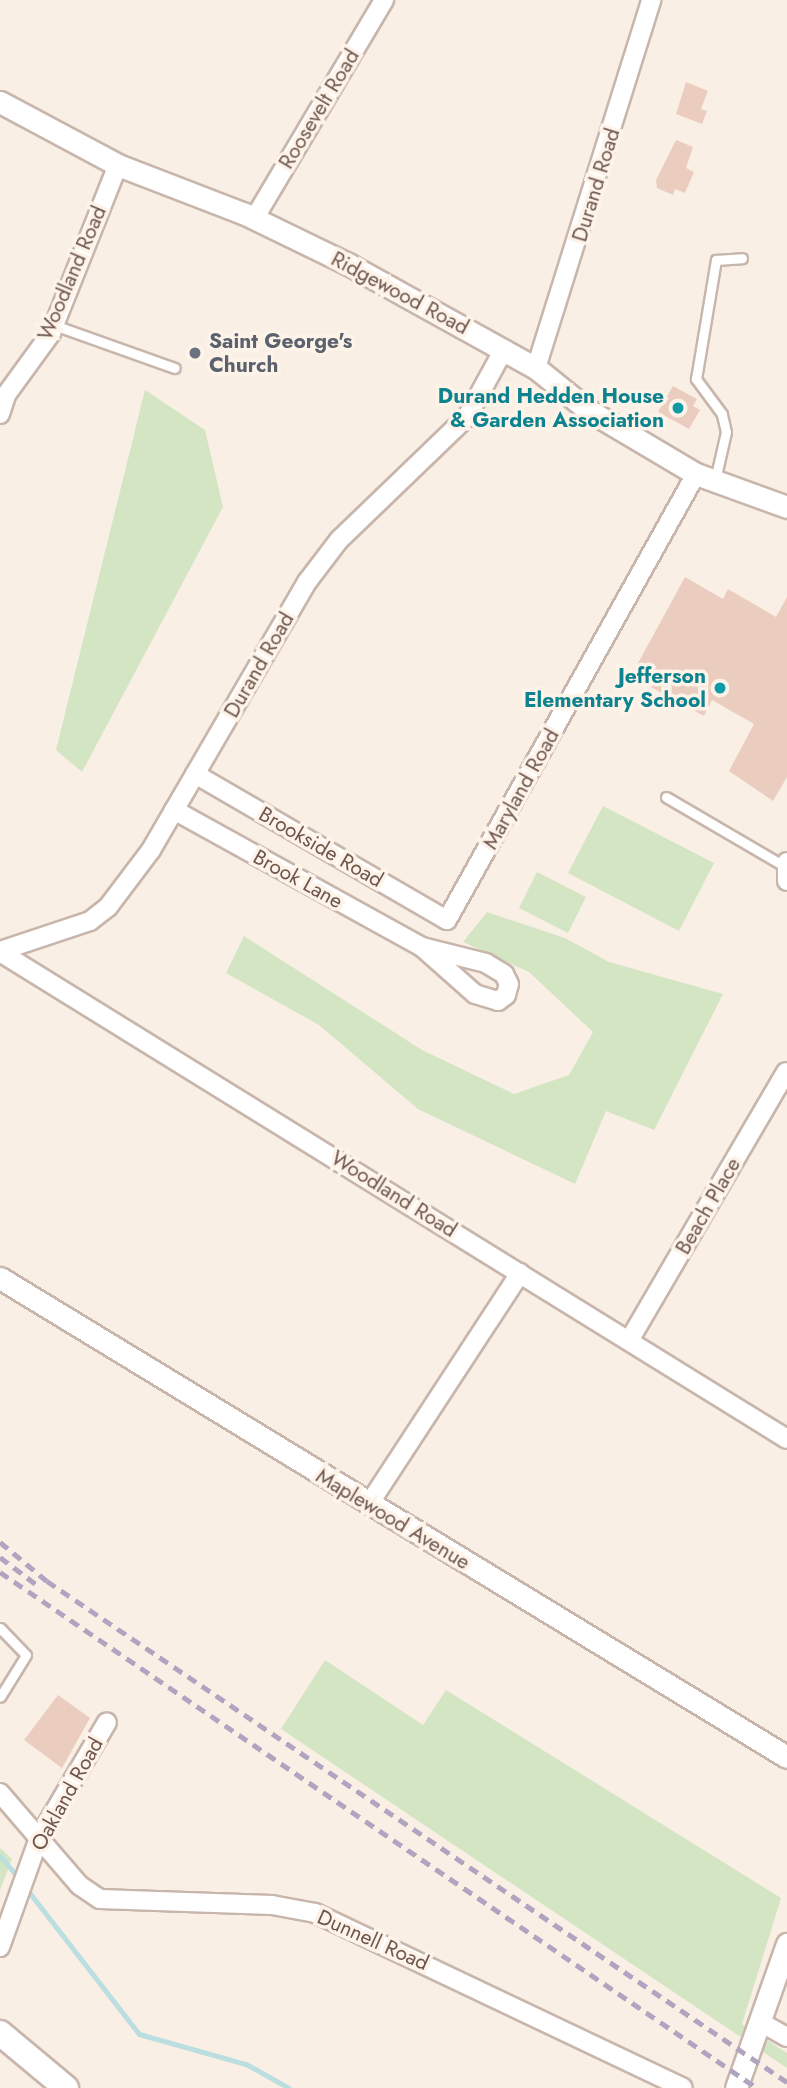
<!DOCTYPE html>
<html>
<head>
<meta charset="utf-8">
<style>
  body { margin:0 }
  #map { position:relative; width:787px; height:2088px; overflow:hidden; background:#f9efe4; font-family:Jost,sans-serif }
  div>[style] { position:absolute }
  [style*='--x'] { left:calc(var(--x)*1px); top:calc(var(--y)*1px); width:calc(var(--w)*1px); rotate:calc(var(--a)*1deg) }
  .green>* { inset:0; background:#d4e5c4 }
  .stream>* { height:5px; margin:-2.5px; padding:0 2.5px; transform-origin:2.5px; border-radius:2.5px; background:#bbdee0 }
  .building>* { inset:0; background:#ebcdbf }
  .roads { filter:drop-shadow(2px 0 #c8b6ac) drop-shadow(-2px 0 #c8b6ac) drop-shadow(0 2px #c8b6ac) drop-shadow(0 -2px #c8b6ac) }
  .service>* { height:9px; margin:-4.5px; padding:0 4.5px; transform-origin:4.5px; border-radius:4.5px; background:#fff }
  .minor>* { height:18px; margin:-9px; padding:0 9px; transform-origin:9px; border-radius:9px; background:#fff }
  .tertiary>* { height:21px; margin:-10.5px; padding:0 10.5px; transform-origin:10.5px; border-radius:10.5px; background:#fff }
  .secondary>* { height:24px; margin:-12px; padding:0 12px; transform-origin:12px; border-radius:12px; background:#fff }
  .rail>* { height:5px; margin-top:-2.5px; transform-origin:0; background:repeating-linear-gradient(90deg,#b1a4c1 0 10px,transparent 0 17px) }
  .dots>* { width:19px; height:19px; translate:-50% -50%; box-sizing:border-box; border:4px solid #fdf3e9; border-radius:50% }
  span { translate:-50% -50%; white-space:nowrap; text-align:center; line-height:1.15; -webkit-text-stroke:7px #fdf3e9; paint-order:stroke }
  .street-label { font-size:21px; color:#6e564d }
  .worship-label { font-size:21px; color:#5b616d; font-weight:700 }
  .left { translate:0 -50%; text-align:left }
  .culture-label { font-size:21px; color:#0d838f; font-weight:700 }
  .right { translate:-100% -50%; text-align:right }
</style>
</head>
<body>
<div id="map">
  <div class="green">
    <i style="clip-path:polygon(145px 390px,205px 430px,223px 507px,82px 772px,56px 750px)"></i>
    <i style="clip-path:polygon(603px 806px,714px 863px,679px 931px,568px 873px)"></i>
    <i style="clip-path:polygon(537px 872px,586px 897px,568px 933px,519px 908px)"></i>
    <i style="clip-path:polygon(487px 912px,565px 938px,609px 962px,723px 994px,654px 1130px,606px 1111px,575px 1184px,418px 1109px,319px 1025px,226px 973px,244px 936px,422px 1050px,514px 1094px,569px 1075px,593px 1032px,529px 972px,463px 942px)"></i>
    <i style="clip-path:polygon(325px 1660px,423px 1725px,446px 1690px,781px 1898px,742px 2024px,787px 2053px,787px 2068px,281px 1729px)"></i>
    <i style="clip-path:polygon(0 1848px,12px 1859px,0 1890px)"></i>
  </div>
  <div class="stream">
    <i style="--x:0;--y:1856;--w:30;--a:50"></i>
    <i style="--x:25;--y:1887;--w:186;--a:52.2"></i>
    <i style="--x:139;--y:2034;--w:111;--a:15.7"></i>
    <i style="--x:246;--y:2064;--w:49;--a:29.2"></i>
  </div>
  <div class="building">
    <i style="clip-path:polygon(686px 82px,708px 91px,701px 109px,707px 111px,702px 124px,676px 114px)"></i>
    <i style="clip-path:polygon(676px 140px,693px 147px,686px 168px,694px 172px,685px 193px,675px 189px,673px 195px,657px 188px,656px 180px)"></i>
    <i style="clip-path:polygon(673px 386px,697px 399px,693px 406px,700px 410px,689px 429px,658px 412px)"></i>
    <i style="clip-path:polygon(685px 577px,723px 599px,728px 589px,776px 617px,787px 597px,787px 777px,773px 801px,729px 771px,754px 724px,712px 700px,704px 716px,631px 676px)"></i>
    <i style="clip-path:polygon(58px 1695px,90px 1718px,62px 1768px,24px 1740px)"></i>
  </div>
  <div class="roads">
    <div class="service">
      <i style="--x:54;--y:325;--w:128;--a:19.6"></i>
      <i style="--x:715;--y:480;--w:49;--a:-77.1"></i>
      <i style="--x:726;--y:432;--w:18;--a:-103"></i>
      <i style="--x:722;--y:414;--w:44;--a:-126.6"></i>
      <i style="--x:696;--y:379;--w:121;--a:-80.5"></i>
      <i style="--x:716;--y:260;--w:26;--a:-4"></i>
      <i style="--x:666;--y:797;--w:137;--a:30.3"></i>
      <i style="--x:0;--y:1628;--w:37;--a:46"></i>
      <i style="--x:26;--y:1655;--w:49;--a:121.8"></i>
    </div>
    <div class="minor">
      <i style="--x:254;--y:219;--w:255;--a:-59.3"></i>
      <i style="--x:536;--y:368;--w:386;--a:-72.6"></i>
      <i style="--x:0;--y:414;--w:20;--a:-72"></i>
      <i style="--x:6;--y:395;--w:77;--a:-54"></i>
      <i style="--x:51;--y:333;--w:181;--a:-68.3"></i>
      <i style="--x:195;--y:774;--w:291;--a:30.1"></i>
      <i style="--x:447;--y:920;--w:511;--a:-60.83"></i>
      <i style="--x:174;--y:810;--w:283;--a:28.9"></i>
      <i style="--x:422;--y:947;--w:71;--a:41.6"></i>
      <i style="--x:475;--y:994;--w:24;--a:17"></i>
      <i style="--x:498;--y:1001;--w:10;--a:-37"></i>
      <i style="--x:506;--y:995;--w:11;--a:-75"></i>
      <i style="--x:509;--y:984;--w:11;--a:-117"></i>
      <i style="--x:504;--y:974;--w:21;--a:-149"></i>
      <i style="--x:486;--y:963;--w:66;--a:-166"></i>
      <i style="--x:787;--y:862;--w:19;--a:90"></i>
      <i style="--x:0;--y:951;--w:95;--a:-18.4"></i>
      <i style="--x:90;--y:921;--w:23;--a:-38"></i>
      <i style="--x:108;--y:907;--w:71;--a:-53"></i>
      <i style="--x:151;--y:850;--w:310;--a:-59.8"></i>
      <i style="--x:307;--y:582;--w:53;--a:-52.7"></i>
      <i style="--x:339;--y:540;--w:178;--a:-43.9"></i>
      <i style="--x:467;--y:417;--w:77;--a:-61.4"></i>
      <i style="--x:0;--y:952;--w:925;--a:31.75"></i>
      <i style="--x:630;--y:1339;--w:309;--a:-59.7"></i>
      <i style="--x:369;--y:1504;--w:276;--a:-56.8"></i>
      <i style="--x:0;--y:1793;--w:121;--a:49.3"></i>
      <i style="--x:79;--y:1885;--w:25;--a:34"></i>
      <i style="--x:100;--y:1899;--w:172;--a:2"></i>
      <i style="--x:272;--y:1905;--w:44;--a:10.5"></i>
      <i style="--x:315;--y:1913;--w:407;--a:25.4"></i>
      <i style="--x:0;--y:1947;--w:116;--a:-70.3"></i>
      <i style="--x:39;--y:1838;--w:134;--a:-59.6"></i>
      <i style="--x:760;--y:2022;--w:31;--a:29"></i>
    </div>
    <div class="tertiary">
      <i style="--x:0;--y:102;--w:134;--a:28.1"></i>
      <i style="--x:118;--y:165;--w:136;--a:21.1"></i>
      <i style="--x:245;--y:214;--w:114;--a:25.9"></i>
      <i style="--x:348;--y:264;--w:215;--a:29"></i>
      <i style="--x:536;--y:368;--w:67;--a:38.9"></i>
      <i style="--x:588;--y:410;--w:126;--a:30.7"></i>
      <i style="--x:696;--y:474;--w:97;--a:19.9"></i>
      <i style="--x:0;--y:1278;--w:921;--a:31.33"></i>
      <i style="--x:736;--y:2088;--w:153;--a:-70.5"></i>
    </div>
    <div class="secondary">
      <i style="--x:0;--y:2033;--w:86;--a:39.8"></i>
    </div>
  </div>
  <div class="rail">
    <i style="--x:0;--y:1542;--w:61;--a:39.7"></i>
    <i style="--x:47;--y:1581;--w:894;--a:34.1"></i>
    <i style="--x:0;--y:1557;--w:46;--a:37.1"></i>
    <i style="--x:0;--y:1572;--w:916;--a:34.28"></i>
  </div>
  <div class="dots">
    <i style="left:195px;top:353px;background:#6b7280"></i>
    <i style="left:678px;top:408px;background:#0f9aa8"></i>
    <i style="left:720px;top:688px;background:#0f9aa8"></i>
  </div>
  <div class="street-label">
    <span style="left:319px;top:109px;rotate:-59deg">Roosevelt Road</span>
    <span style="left:596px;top:185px;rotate:-73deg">Durand Road</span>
    <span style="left:72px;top:273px;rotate:-67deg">Woodland Road</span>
    <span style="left:400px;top:293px;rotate:28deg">Ridgewood Road</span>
    <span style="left:259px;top:665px;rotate:-60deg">Durand Road</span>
    <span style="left:521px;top:789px;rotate:-61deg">Maryland Road</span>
    <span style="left:321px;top:847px;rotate:30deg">Brookside Road</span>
    <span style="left:298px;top:879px;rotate:29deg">Brook Lane</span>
    <span style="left:394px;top:1194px;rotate:32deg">Woodland Road</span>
    <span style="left:708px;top:1206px;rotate:-60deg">Beach Place</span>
    <span style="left:393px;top:1519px;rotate:31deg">Maplewood Avenue</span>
    <span style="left:67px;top:1794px;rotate:-61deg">Oakland Road</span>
    <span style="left:373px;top:1940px;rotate:24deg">Dunnell Road</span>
  </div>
  <div class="worship-label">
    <span class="left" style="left:209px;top:353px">Saint George's<br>Church</span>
  </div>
  <div class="culture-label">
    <span class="right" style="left:664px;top:408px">Durand Hedden House<br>&amp; Garden Association</span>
    <span class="right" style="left:706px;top:688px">Jefferson<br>Elementary School</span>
  </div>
</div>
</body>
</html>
